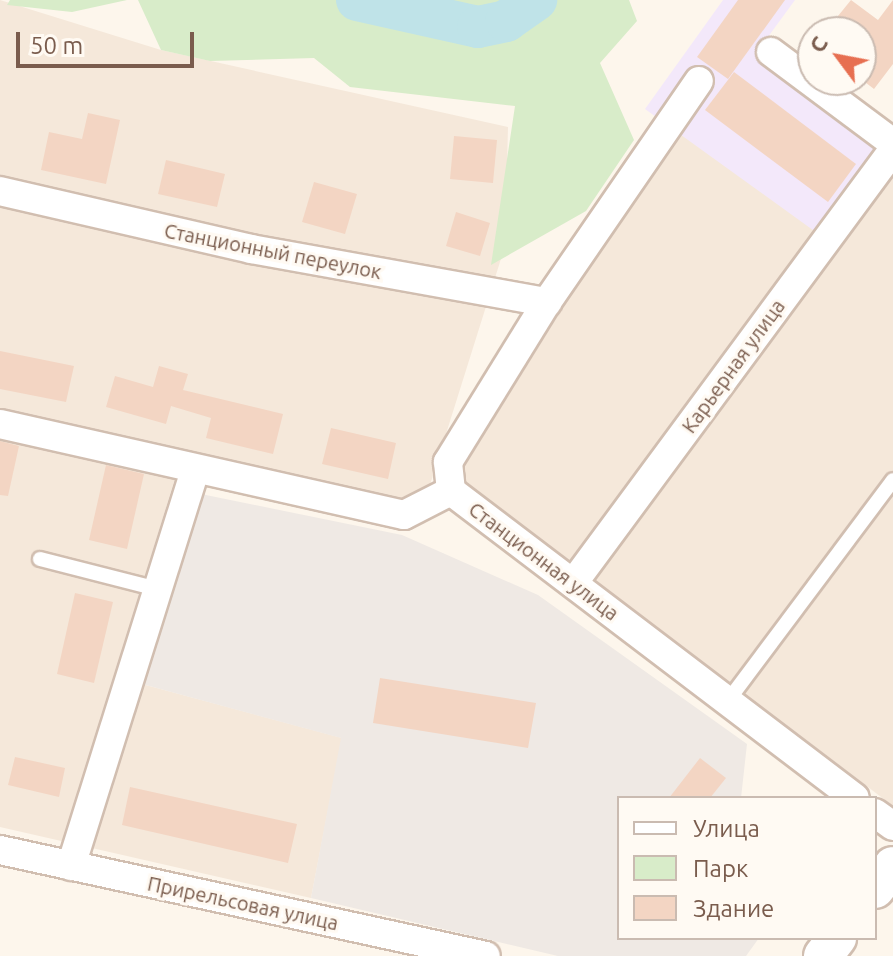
<!DOCTYPE html>
<html>
<head>
<meta charset="utf-8">
<style>
  body { margin:0 }
  #map { position:relative; width:893px; height:956px; overflow:hidden; background:#fdf6ec; font-family:Ubuntu,sans-serif }
  div>[style] { position:absolute }
  [style*='--x'] { left:calc(var(--x)*1px); top:calc(var(--y)*1px); width:calc(var(--w)*1px); rotate:calc(var(--a)*1deg) }
  .residential>* { inset:0; background:#f5e8da }
  .industrial>* { inset:0; background:#efe9e4 }
  .education>* { inset:0; background:#f3e8fa }
  .green>* { inset:0; background:#d8ecc9 }
  .river>* { height:42px; margin:-21px; padding:0 21px; transform-origin:21px; border-radius:21px; background:#bfe3e8 }
  .building>* { inset:0; background:#f3d5c3 }
  .roads { filter:drop-shadow(2px 0 #d1beb0) drop-shadow(-2px 0 #d1beb0) drop-shadow(0 2px #d1beb0) drop-shadow(0 -2px #d1beb0) }
  .lane>* { height:14px; margin:-7px; padding:0 7px; transform-origin:7px; border-radius:7px; background:#fff }
  .street>* { height:28px; margin:-14px; padding:0 14px; transform-origin:14px; border-radius:14px; background:#fff }
  .secondary>* { height:38px; margin:-19px; padding:0 19px; transform-origin:19px; border-radius:19px; background:#fff }
  span { translate:-50% -50%; white-space:nowrap; text-align:center; line-height:1.15; -webkit-text-stroke:6px #fffaf3; paint-order:stroke }
  .street-label { font-size:20px; color:#7a5c4d }
  .legend { position:absolute; left:617px; top:796px; width:260px; height:144px; box-sizing:border-box; background:#fffaf3; border:2px solid #cabbb1; margin:0; padding:10px 14px; list-style:none; font-size:24px; color:#7a5c4d }
  .legend li { display:flex; align-items:center; gap:16px; height:40px }
  .legend b { width:40px; border:2px solid #cabbb1 }
  .north { position:absolute; left:797px; top:16px; width:80px; height:80px; box-sizing:border-box; background:#fffaf3; border:2px solid #cabbb1; border-radius:50%; rotate:302deg; font-size:22px; font-weight:700; line-height:32px; text-align:center; color:#7a5c4d }
  .north::after { content:''; display:block; margin:auto; width:28px; height:36px; background:#e76f51; clip-path:polygon(50% 0,100% 100%,50% 72%,0 100%) }
  .scale { position:absolute; left:16px; top:32px; width:178px; height:36px; box-sizing:border-box; border:4px solid #7a5c4d; border-top:0; padding-left:10px; font-size:24px; line-height:28px; white-space:nowrap; color:#7a5c4d; -webkit-text-stroke:6px #fffaf3; paint-order:stroke }
</style>
</head>
<body>
<div id="map">
  <div class="residential">
    <i style="clip-path:polygon(0 0,161px 50px,508px 127px,505px 246px,429px 488px,402px 503px,183px 452px,112px 684px,142px 684px,342px 738px,311px 898px,0 827px)"></i>
    <i style="clip-path:polygon(738px 55px,893px 155px,893px 806px,462px 480px,455px 460px)"></i>
  </div>
  <div class="industrial">
    <i style="clip-path:polygon(201px 494px,402px 535px,538px 595px,747px 744px,741px 798px,619px 798px,619px 938px,759px 938px,746px 956px,558px 956px,311px 898px,341px 738px,142px 684px)"></i>
  </div>
  <div class="education">
    <i style="clip-path:polygon(723px 0,795px 0,765px 41px,890px 131px,817px 233px,645px 109px)"></i>
  </div>
  <div class="green">
    <i style="clip-path:polygon(10px 0,127px 0,72px 12px,7px 5px)"></i>
    <i style="clip-path:polygon(138px 0,629px 0,637px 21px,600px 63px,634px 140px,586px 211px,491px 265px,515px 106px,350px 87px,314px 58px,210px 61px,161px 50px)"></i>
  </div>
  <div class="river">
    <i style="--x:357;--y:0;--w:124;--a:12.6"></i>
    <i style="--x:478;--y:27;--w:29;--a:-12"></i>
    <i style="--x:506;--y:21;--w:37;--a:-35"></i>
  </div>
  <div class="building">
    <i style="clip-path:polygon(738px 0,785px 0,728px 79px,697px 57px)"></i>
    <i style="clip-path:polygon(851px 0,878px 20px,893px 0,893px 64px,874px 89px,861px 79px,861px 32px,825px 32px)"></i>
    <i style="clip-path:polygon(734px 72px,856px 164px,828px 202px,705px 110px)"></i>
    <i style="clip-path:polygon(88px 113px,120px 120px,106px 184px,41px 170px,49px 132px,82px 139px)"></i>
    <i style="clip-path:polygon(454px 136px,497px 140px,493px 183px,450px 179px)"></i>
    <i style="clip-path:polygon(166px 160px,225px 174px,217px 207px,158px 194px)"></i>
    <i style="clip-path:polygon(314px 182px,357px 194px,345px 234px,302px 222px)"></i>
    <i style="clip-path:polygon(456px 212px,490px 223px,480px 256px,446px 246px)"></i>
    <i style="clip-path:polygon(0 351px,74px 366px,66px 402px,0 389px)"></i>
    <i style="clip-path:polygon(159px 366px,188px 374px,183px 390px,283px 414px,273px 454px,206px 438px,211px 418px,171px 406px,166px 424px,106px 407px,115px 376px,153px 387px)"></i>
    <i style="clip-path:polygon(331px 428px,396px 443px,388px 479px,322px 464px)"></i>
    <i style="clip-path:polygon(0 441px,19px 446px,8px 496px,0 495px)"></i>
    <i style="clip-path:polygon(106px 465px,144px 474px,127px 549px,89px 540px)"></i>
    <i style="clip-path:polygon(75px 593px,113px 602px,94px 683px,57px 674px)"></i>
    <i style="clip-path:polygon(380px 678px,536px 703px,528px 748px,373px 723px)"></i>
    <i style="clip-path:polygon(15px 757px,65px 768px,59px 797px,8px 785px)"></i>
    <i style="clip-path:polygon(700px 758px,726px 778px,710px 798px,669px 798px)"></i>
    <i style="clip-path:polygon(130px 787px,297px 824px,288px 863px,122px 825px)"></i>
  </div>
  <div class="roads">
    <div class="lane">
      <i style="--x:40;--y:559;--w:122;--a:14.3"></i>
      <i style="--x:727;--y:702;--w:277;--a:-53.2"></i>
    </div>
    <div class="street">
      <i style="--x:771;--y:52;--w:152;--a:36.7"></i>
      <i style="--x:0;--y:191;--w:258;--a:13"></i>
      <i style="--x:251;--y:249;--w:301;--a:10.2"></i>
      <i style="--x:0;--y:424;--w:414;--a:12.7"></i>
      <i style="--x:404;--y:515;--w:53;--a:-27.1"></i>
      <i style="--x:451;--y:491;--w:507;--a:37.23"></i>
      <i style="--x:451;--y:491;--w:29;--a:-96"></i>
      <i style="--x:448;--y:462;--w:188;--a:-58.3"></i>
      <i style="--x:547;--y:302;--w:268;--a:-55.5"></i>
      <i style="--x:574;--y:582;--w:537;--a:-53.56"></i>
      <i style="--x:875;--y:813;--w:22;--a:36"></i>
      <i style="--x:0;--y:850;--w:497;--a:12.3"></i>
      <i style="--x:71;--y:866;--w:415;--a:-72.6"></i>
    </div>
    <div class="secondary">
      <i style="--x:875;--y:889;--w:29;--a:-52"></i>
      <i style="--x:823;--y:956;--w:23;--a:-52"></i>
    </div>
  </div>
  <div class="street-label">
    <span style="left:273px;top:251px;rotate:11deg">Станционный переулок</span>
    <span style="left:733px;top:366px;rotate:-54deg">Карьерная улица</span>
    <span style="left:544px;top:561px;rotate:37deg">Станционная улица</span>
    <span style="left:243px;top:903px;rotate:12deg">Прирельсовая улица</span>
  </div>
  <ul class="legend">
  <li><b style="height:10px;background:#fff"></b>Улица</li>
  <li><b style="height:22px;background:#d8ecc9"></b>Парк</li>
  <li><b style="height:22px;background:#f3d5c3"></b>Здание</li>
  </ul>
  <div class="north">С</div>
  <div class="scale">50 m</div>
</div>
</body>
</html>
